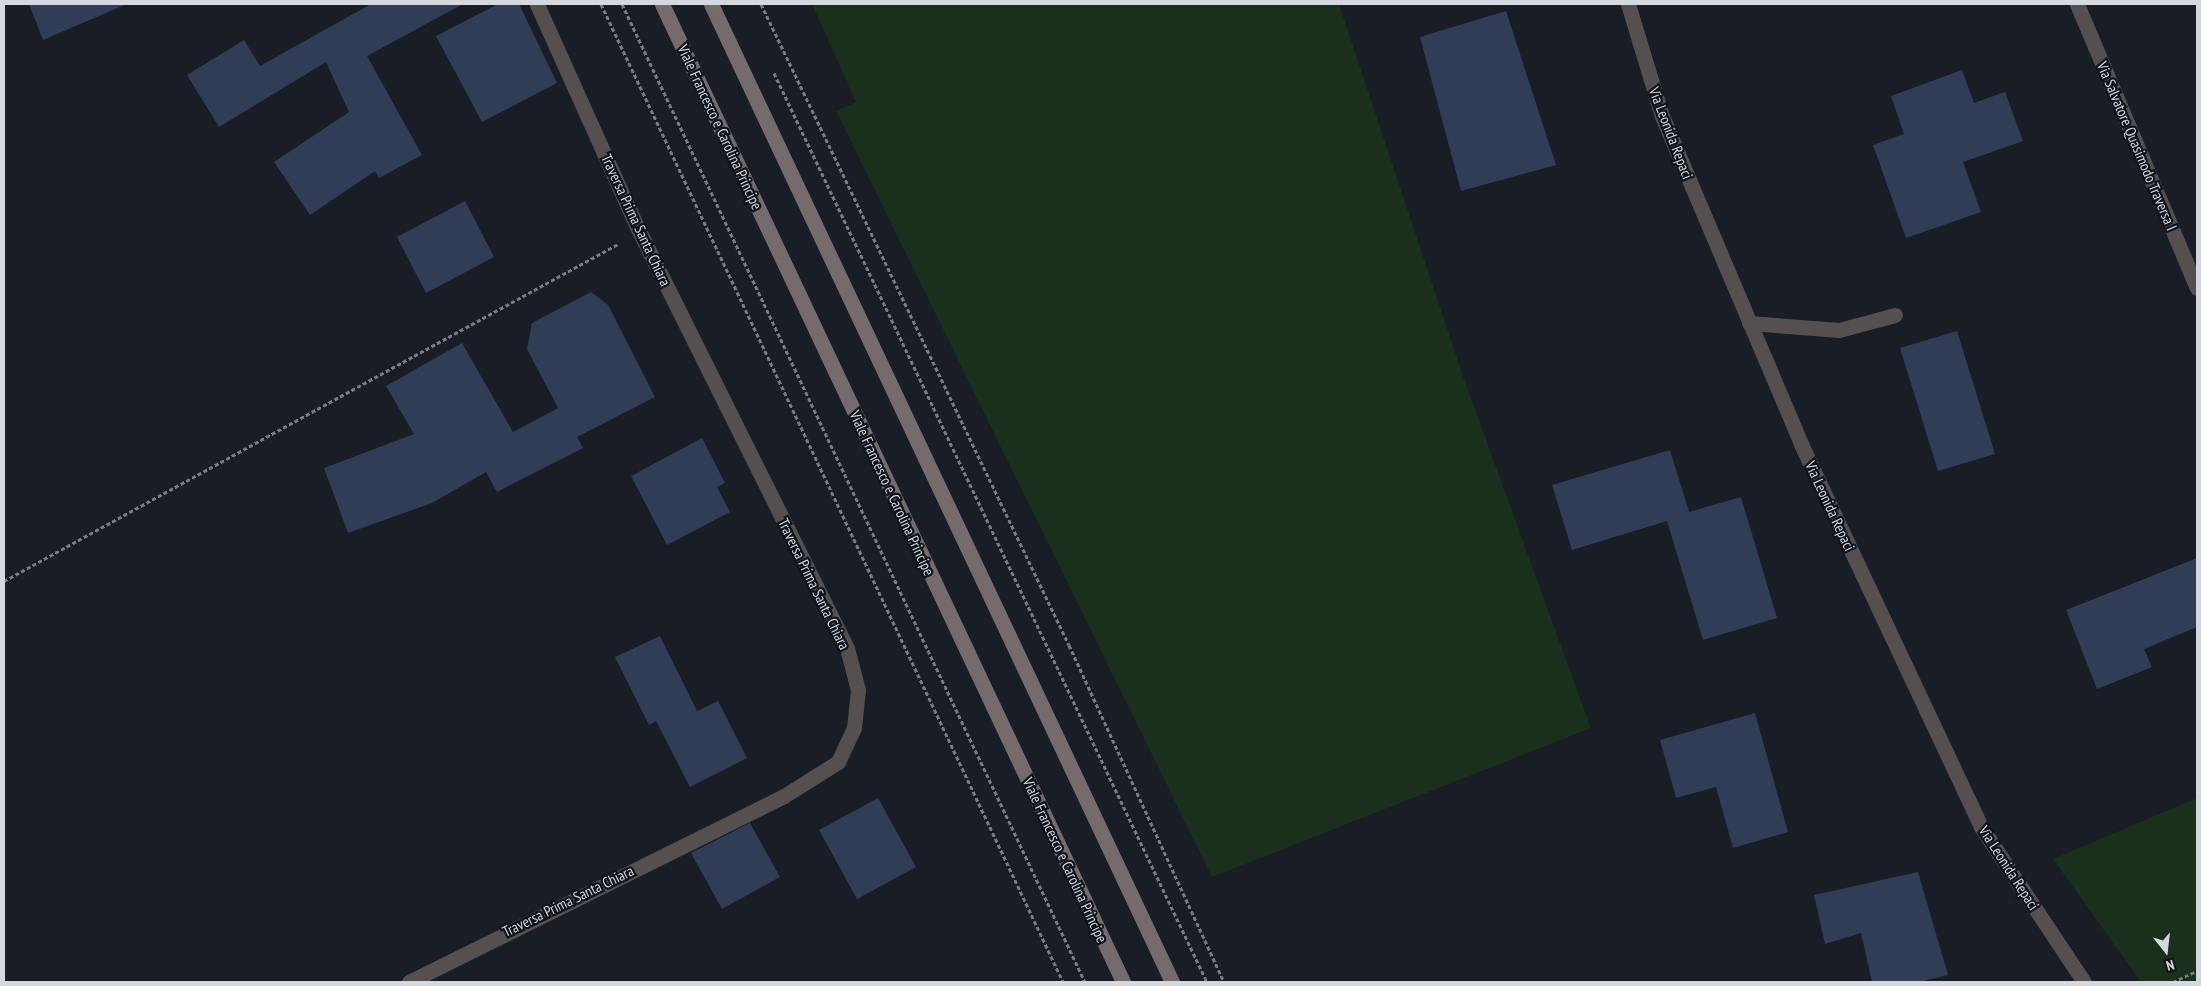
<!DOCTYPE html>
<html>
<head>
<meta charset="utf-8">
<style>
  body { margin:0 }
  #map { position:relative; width:2201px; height:986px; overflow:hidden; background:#181d26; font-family:"PT Sans Narrow",sans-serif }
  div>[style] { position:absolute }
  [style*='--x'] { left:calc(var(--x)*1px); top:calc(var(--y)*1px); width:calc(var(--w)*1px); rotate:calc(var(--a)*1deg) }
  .green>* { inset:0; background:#1a301c }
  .building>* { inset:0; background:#313d56 }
  .path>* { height:3px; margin-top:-1.5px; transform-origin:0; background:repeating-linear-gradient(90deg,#787c84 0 4px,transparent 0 6.5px) }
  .lane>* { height:15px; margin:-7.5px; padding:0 7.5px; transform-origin:7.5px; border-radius:7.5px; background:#554f50 }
  .street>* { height:15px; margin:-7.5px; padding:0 7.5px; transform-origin:7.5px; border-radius:7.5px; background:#554f50 }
  .secondary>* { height:15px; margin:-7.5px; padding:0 7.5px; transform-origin:7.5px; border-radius:7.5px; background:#756b6c }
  span { translate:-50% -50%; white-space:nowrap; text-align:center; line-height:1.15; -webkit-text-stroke:4.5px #0f141c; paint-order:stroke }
  .street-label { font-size:15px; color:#d5d8df }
  .frame { position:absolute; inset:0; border:5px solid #d5d8df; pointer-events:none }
  .north { position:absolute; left:2141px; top:926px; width:50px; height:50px; -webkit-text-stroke:4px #0f141c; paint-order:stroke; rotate:164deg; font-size:14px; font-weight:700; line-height:20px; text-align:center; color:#d5d8df }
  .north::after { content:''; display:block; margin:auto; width:18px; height:22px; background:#d5d8df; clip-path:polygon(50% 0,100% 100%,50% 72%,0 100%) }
</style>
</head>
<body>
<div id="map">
  <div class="green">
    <i style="clip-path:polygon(812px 4px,1339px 4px,1463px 376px,1591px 728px,1212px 877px,836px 111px,856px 102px)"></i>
    <i style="clip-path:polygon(2197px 798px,2197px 982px,2141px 982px,2053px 859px)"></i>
  </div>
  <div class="building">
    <i style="clip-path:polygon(29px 4px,127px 4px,43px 40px)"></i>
    <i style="clip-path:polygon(371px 4px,463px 4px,367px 56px,422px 155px,379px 178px,375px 171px,310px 215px,274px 162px,349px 112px,326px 62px,219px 127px,187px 75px,244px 40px,260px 66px)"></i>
    <i style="clip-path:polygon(498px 4px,519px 4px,557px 83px,482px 122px,436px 36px)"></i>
    <i style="clip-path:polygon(1506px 11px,1556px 165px,1461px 191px,1420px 37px)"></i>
    <i style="clip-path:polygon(1962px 70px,1974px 103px,2005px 92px,2023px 141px,1963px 162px,1981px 212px,1906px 238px,1873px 145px,1904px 134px,1891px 96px)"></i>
    <i style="clip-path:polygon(465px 201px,494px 257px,426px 293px,397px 237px)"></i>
    <i style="clip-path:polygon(591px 292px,608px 305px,655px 397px,577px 437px,583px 448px,497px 492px,486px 472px,432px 503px,348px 533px,324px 468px,414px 434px,386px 386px,462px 343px,513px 432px,558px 408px,527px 349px,532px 323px)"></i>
    <i style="clip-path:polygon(1957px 331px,1995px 454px,1938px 471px,1900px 348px)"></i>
    <i style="clip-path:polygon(702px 438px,725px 483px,717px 487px,730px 512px,667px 545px,631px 476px)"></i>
    <i style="clip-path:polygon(1670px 450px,1689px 512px,1741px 497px,1777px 618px,1703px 640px,1667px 521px,1572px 550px,1552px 485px)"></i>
    <i style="clip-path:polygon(2197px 558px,2197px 627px,2144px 649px,2152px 667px,2097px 689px,2066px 610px)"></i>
    <i style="clip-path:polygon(660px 636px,697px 711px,718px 701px,747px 758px,690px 787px,656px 721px,649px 725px,615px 657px)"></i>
    <i style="clip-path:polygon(1755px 713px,1788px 832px,1733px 848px,1716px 787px,1676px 798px,1660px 740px)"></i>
    <i style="clip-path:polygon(878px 798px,916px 867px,857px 899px,819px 830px)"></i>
    <i style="clip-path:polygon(750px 823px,780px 877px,722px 909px,691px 853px)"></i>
    <i style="clip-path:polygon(1918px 872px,1948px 975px,1919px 982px,1872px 982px,1861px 933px,1825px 944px,1814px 895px)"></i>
  </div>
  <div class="path">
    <i style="--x:601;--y:4;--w:1082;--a:64.71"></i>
    <i style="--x:622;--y:4;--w:1082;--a:64.67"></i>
    <i style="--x:761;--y:4;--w:711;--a:64.34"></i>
    <i style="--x:1069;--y:645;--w:371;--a:65.3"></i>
    <i style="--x:774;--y:73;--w:1007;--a:64.53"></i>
    <i style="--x:4;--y:581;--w:700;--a:-28.76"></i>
    <i style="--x:2173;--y:982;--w:26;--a:-25"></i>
  </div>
  <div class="lane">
    <i style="--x:1749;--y:323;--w:90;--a:4.4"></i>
    <i style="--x:1839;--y:330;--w:58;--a:-15"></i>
  </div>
  <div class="street">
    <i style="--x:1628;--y:4;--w:117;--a:73.1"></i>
    <i style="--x:1662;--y:116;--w:356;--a:67"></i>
    <i style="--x:1801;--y:444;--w:423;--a:64.8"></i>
    <i style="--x:1981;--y:827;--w:186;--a:56.4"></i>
    <i style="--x:2077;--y:4;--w:308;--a:67.1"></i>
    <i style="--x:409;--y:982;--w:419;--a:-26.4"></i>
    <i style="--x:784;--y:796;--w:64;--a:-32.2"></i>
    <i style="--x:838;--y:762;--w:38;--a:-65"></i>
    <i style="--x:854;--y:728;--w:38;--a:-84"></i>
    <i style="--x:858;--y:690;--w:43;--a:-104.7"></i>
    <i style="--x:847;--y:648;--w:468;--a:-116.5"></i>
    <i style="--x:638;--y:229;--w:247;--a:-114.2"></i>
  </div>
  <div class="secondary">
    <i style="--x:662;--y:4;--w:1081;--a:64.76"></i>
    <i style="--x:711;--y:4;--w:1081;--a:64.76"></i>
  </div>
  <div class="street-label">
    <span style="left:720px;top:127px;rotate:65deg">Viale Francesco e Carolina Principe</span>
    <span style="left:1671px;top:133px;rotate:69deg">Via Leonida Repaci</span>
    <span style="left:2137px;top:146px;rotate:67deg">Via Salvatore Quasimodo Traversa I</span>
    <span style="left:636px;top:220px;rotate:65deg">Traversa Prima Santa Chiara</span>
    <span style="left:892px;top:493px;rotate:65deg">Viale Francesco e Carolina Principe</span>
    <span style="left:1830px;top:506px;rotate:65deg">Via Leonida Repaci</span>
    <span style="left:814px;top:584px;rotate:64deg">Traversa Prima Santa Chiara</span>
    <span style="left:1065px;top:860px;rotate:65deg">Viale Francesco e Carolina Principe</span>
    <span style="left:2009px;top:868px;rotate:57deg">Via Leonida Repaci</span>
    <span style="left:568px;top:901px;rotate:-26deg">Traversa Prima Santa Chiara</span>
  </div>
  <div class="frame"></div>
  <div class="north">N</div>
</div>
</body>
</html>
